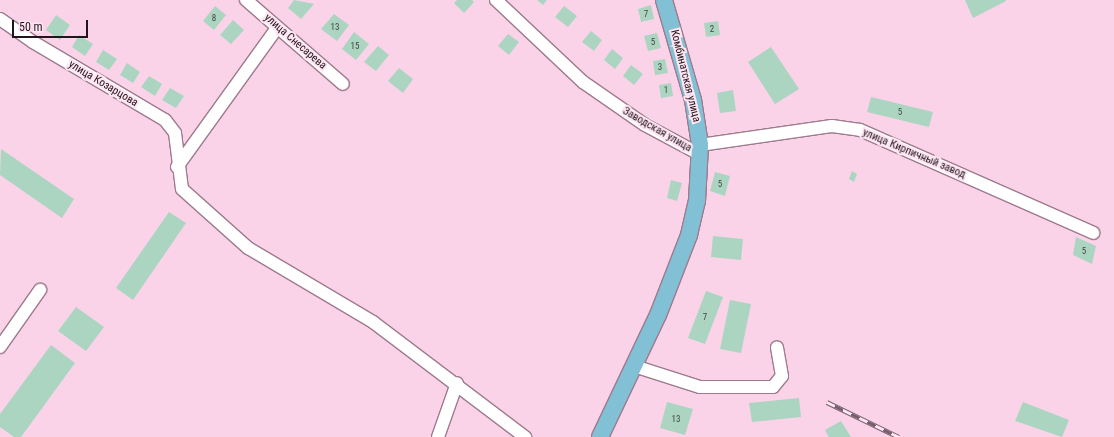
<!DOCTYPE html>
<html>
<head>
<meta charset="utf-8">
<style>
  body { margin:0 }
  #map { position:relative; width:1114px; height:437px; overflow:hidden; background:#fad3e8; font-family:"Roboto Condensed",sans-serif }
  div>[style] { position:absolute }
  [style*='--x'] { left:calc(var(--x)*1px); top:calc(var(--y)*1px); width:calc(var(--w)*1px); rotate:calc(var(--a)*1deg) }
  .building>* { inset:0; background:#abd5c1 }
  .roads { filter:drop-shadow(1px 0 #9e7a8d) drop-shadow(-1px 0 #9e7a8d) drop-shadow(0 1px #9e7a8d) drop-shadow(0 -1px #9e7a8d) }
  .minor>* { height:12px; margin:-6px; padding:0 6px; transform-origin:6px; border-radius:6px; background:#fff }
  .major>* { height:16px; margin:-8px; padding:0 8px; transform-origin:8px; border-radius:8px; background:#82c0d5 }
  .rail>* { height:4.5px; margin-top:-2.25px; transform-origin:0; background:repeating-linear-gradient(90deg,#fde5f2 0 9px,#765f6b 0 18px); box-sizing:border-box; border-block:1px solid #765f6b }
  span { translate:-50% -50%; white-space:nowrap; text-align:center; line-height:1.15; -webkit-text-stroke:4px #fde5f2; paint-order:stroke }
  .number-label { font-size:9px; color:#444 }
  .number-label span { -webkit-text-stroke-width:0 }
  .street-label { font-size:11px; color:#21141b }
  .scale { position:absolute; left:12px; top:20px; width:76px; height:18px; box-sizing:border-box; border:2px solid #21141b; border-top:0; padding-left:5px; font-size:12px; line-height:14px; white-space:nowrap; color:#21141b; -webkit-text-stroke:3px #fde5f2; paint-order:stroke }
</style>
</head>
<body>
<div id="map">
  <div class="building">
    <i style="clip-path:polygon(294px 0,314px 4px,301px 19px,288px 8px)"></i>
    <i style="clip-path:polygon(457px 0,472px 0,474px 2px,464px 13px,454px 3px)"></i>
    <i style="clip-path:polygon(537px 0,547px 0,543px 5px)"></i>
    <i style="clip-path:polygon(965px 0,1006px 0,1006px 1px,973px 18px)"></i>
    <i style="clip-path:polygon(651px 5px,654px 19px,641px 22px,638px 9px)"></i>
    <i style="clip-path:polygon(215px 6px,226px 15px,214px 30px,203px 21px)"></i>
    <i style="clip-path:polygon(564px 6px,577px 16px,568px 27px,555px 17px)"></i>
    <i style="clip-path:polygon(334px 14px,349px 25px,337px 41px,321px 29px)"></i>
    <i style="clip-path:polygon(56px 15px,70px 25px,60px 40px,46px 30px)"></i>
    <i style="clip-path:polygon(233px 20px,244px 30px,231px 44px,220px 35px)"></i>
    <i style="clip-path:polygon(718px 21px,720px 35px,706px 37px,704px 23px)"></i>
    <i style="clip-path:polygon(591px 31px,602px 40px,594px 51px,582px 42px)"></i>
    <i style="clip-path:polygon(354px 32px,369px 44px,356px 60px,342px 49px)"></i>
    <i style="clip-path:polygon(657px 33px,661px 48px,648px 51px,644px 36px)"></i>
    <i style="clip-path:polygon(508px 34px,519px 42px,509px 55px,498px 46px)"></i>
    <i style="clip-path:polygon(79px 35px,93px 44px,85px 56px,72px 47px)"></i>
    <i style="clip-path:polygon(378px 46px,389px 55px,376px 71px,364px 62px)"></i>
    <i style="clip-path:polygon(771px 47px,799px 89px,775px 104px,748px 62px)"></i>
    <i style="clip-path:polygon(612px 49px,623px 58px,615px 69px,604px 60px)"></i>
    <i style="clip-path:polygon(103px 50px,117px 59px,109px 70px,96px 62px)"></i>
    <i style="clip-path:polygon(665px 59px,668px 73px,655px 75px,653px 61px)"></i>
    <i style="clip-path:polygon(127px 63px,140px 72px,133px 83px,120px 75px)"></i>
    <i style="clip-path:polygon(631px 65px,643px 74px,634px 85px,623px 76px)"></i>
    <i style="clip-path:polygon(399px 68px,413px 79px,403px 93px,388px 81px)"></i>
    <i style="clip-path:polygon(149px 76px,162px 84px,155px 96px,141px 87px)"></i>
    <i style="clip-path:polygon(671px 83px,673px 96px,661px 98px,659px 85px)"></i>
    <i style="clip-path:polygon(170px 88px,184px 96px,176px 108px,162px 100px)"></i>
    <i style="clip-path:polygon(733px 90px,736px 111px,720px 113px,717px 93px)"></i>
    <i style="clip-path:polygon(871px 97px,933px 112px,929px 127px,867px 112px)"></i>
    <i style="clip-path:polygon(1px 149px,74px 199px,62px 218px,0 175px)"></i>
    <i style="clip-path:polygon(852px 171px,857px 174px,854px 182px,849px 179px)"></i>
    <i style="clip-path:polygon(715px 172px,730px 176px,725px 196px,710px 191px)"></i>
    <i style="clip-path:polygon(671px 180px,682px 183px,677px 201px,667px 198px)"></i>
    <i style="clip-path:polygon(169px 212px,186px 223px,133px 300px,116px 288px)"></i>
    <i style="clip-path:polygon(713px 236px,743px 239px,741px 260px,711px 257px)"></i>
    <i style="clip-path:polygon(1076px 237px,1096px 246px,1092px 264px,1073px 255px)"></i>
    <i style="clip-path:polygon(706px 291px,723px 297px,705px 344px,688px 338px)"></i>
    <i style="clip-path:polygon(730px 300px,751px 304px,741px 353px,720px 349px)"></i>
    <i style="clip-path:polygon(76px 307px,104px 327px,86px 351px,58px 331px)"></i>
    <i style="clip-path:polygon(51px 345px,75px 363px,21px 437px,14px 437px,0 427px,0 414px)"></i>
    <i style="clip-path:polygon(799px 398px,801px 417px,752px 422px,749px 403px)"></i>
    <i style="clip-path:polygon(667px 402px,693px 409px,685px 435px,660px 428px)"></i>
    <i style="clip-path:polygon(1023px 402px,1069px 420px,1062px 437px,1015px 421px)"></i>
    <i style="clip-path:polygon(841px 421px,851px 437px,829px 437px,825px 430px)"></i>
  </div>
  <div class="roads">
    <div class="minor">
      <i style="--x:246;--y:0;--w:128;--a:40.9"></i>
      <i style="--x:496;--y:0;--w:120;--a:43.3"></i>
      <i style="--x:583;--y:82;--w:75;--a:34.7"></i>
      <i style="--x:645;--y:125;--w:61;--a:28.2"></i>
      <i style="--x:0;--y:19;--w:40;--a:34.9"></i>
      <i style="--x:33;--y:42;--w:153;--a:30.6"></i>
      <i style="--x:165;--y:120;--w:16;--a:52"></i>
      <i style="--x:175;--y:133;--w:56;--a:82.9"></i>
      <i style="--x:182;--y:189;--w:89;--a:41.8"></i>
      <i style="--x:248;--y:248;--w:145;--a:30.6"></i>
      <i style="--x:373;--y:322;--w:191;--a:37.1"></i>
      <i style="--x:700;--y:145;--w:133;--a:-8.2"></i>
      <i style="--x:832;--y:126;--w:28;--a:8"></i>
      <i style="--x:860;--y:130;--w:255;--a:23.8"></i>
      <i style="--x:177;--y:167;--w:171;--a:-54.3"></i>
      <i style="--x:0;--y:347;--w:70;--a:-54.9"></i>
      <i style="--x:634;--y:366;--w:69;--a:17.7"></i>
      <i style="--x:700;--y:387;--w:73;--a:0"></i>
      <i style="--x:773;--y:387;--w:14;--a:-51"></i>
      <i style="--x:782;--y:376;--w:29;--a:-100"></i>
      <i style="--x:438;--y:437;--w:57;--a:-70.6"></i>
    </div>
    <div class="major">
      <i style="--x:600;--y:437;--w:135;--a:-64.6"></i>
      <i style="--x:658;--y:315;--w:86;--a:-68.8"></i>
      <i style="--x:689;--y:235;--w:35;--a:-77"></i>
      <i style="--x:697;--y:201;--w:56;--a:-86.9"></i>
      <i style="--x:700;--y:145;--w:46;--a:-98.8"></i>
      <i style="--x:693;--y:100;--w:104;--a:-106.2"></i>
    </div>
  </div>
  <div class="rail">
    <i style="--x:827;--y:402;--w:80;--a:25.9"></i>
  </div>
  <div class="number-label">
    <span style="left:646px;top:14px">7</span>
    <span style="left:214px;top:18px">8</span>
    <span style="left:335px;top:27px">13</span>
    <span style="left:712px;top:29px">2</span>
    <span style="left:653px;top:42px">5</span>
    <span style="left:355px;top:46px">15</span>
    <span style="left:660px;top:67px">3</span>
    <span style="left:666px;top:90px">1</span>
    <span style="left:900px;top:112px">5</span>
    <span style="left:720px;top:184px">5</span>
    <span style="left:1084px;top:251px">5</span>
    <span style="left:705px;top:317px">7</span>
    <span style="left:676px;top:419px">13</span>
  </div>
  <div class="street-label">
    <span style="left:295px;top:42px;rotate:41deg">улица Снесарева</span>
    <span style="left:685px;top:76px;rotate:76deg">Комбинатская улица</span>
    <span style="left:103px;top:84px;rotate:31deg">улица Козарцова</span>
    <span style="left:657px;top:130px;rotate:30deg">Заводская улица</span>
    <span style="left:914px;top:154px;rotate:23deg">улица Кирпичный завод</span>
  </div>
  <div class="scale">50 m</div>
</div>
</body>
</html>
